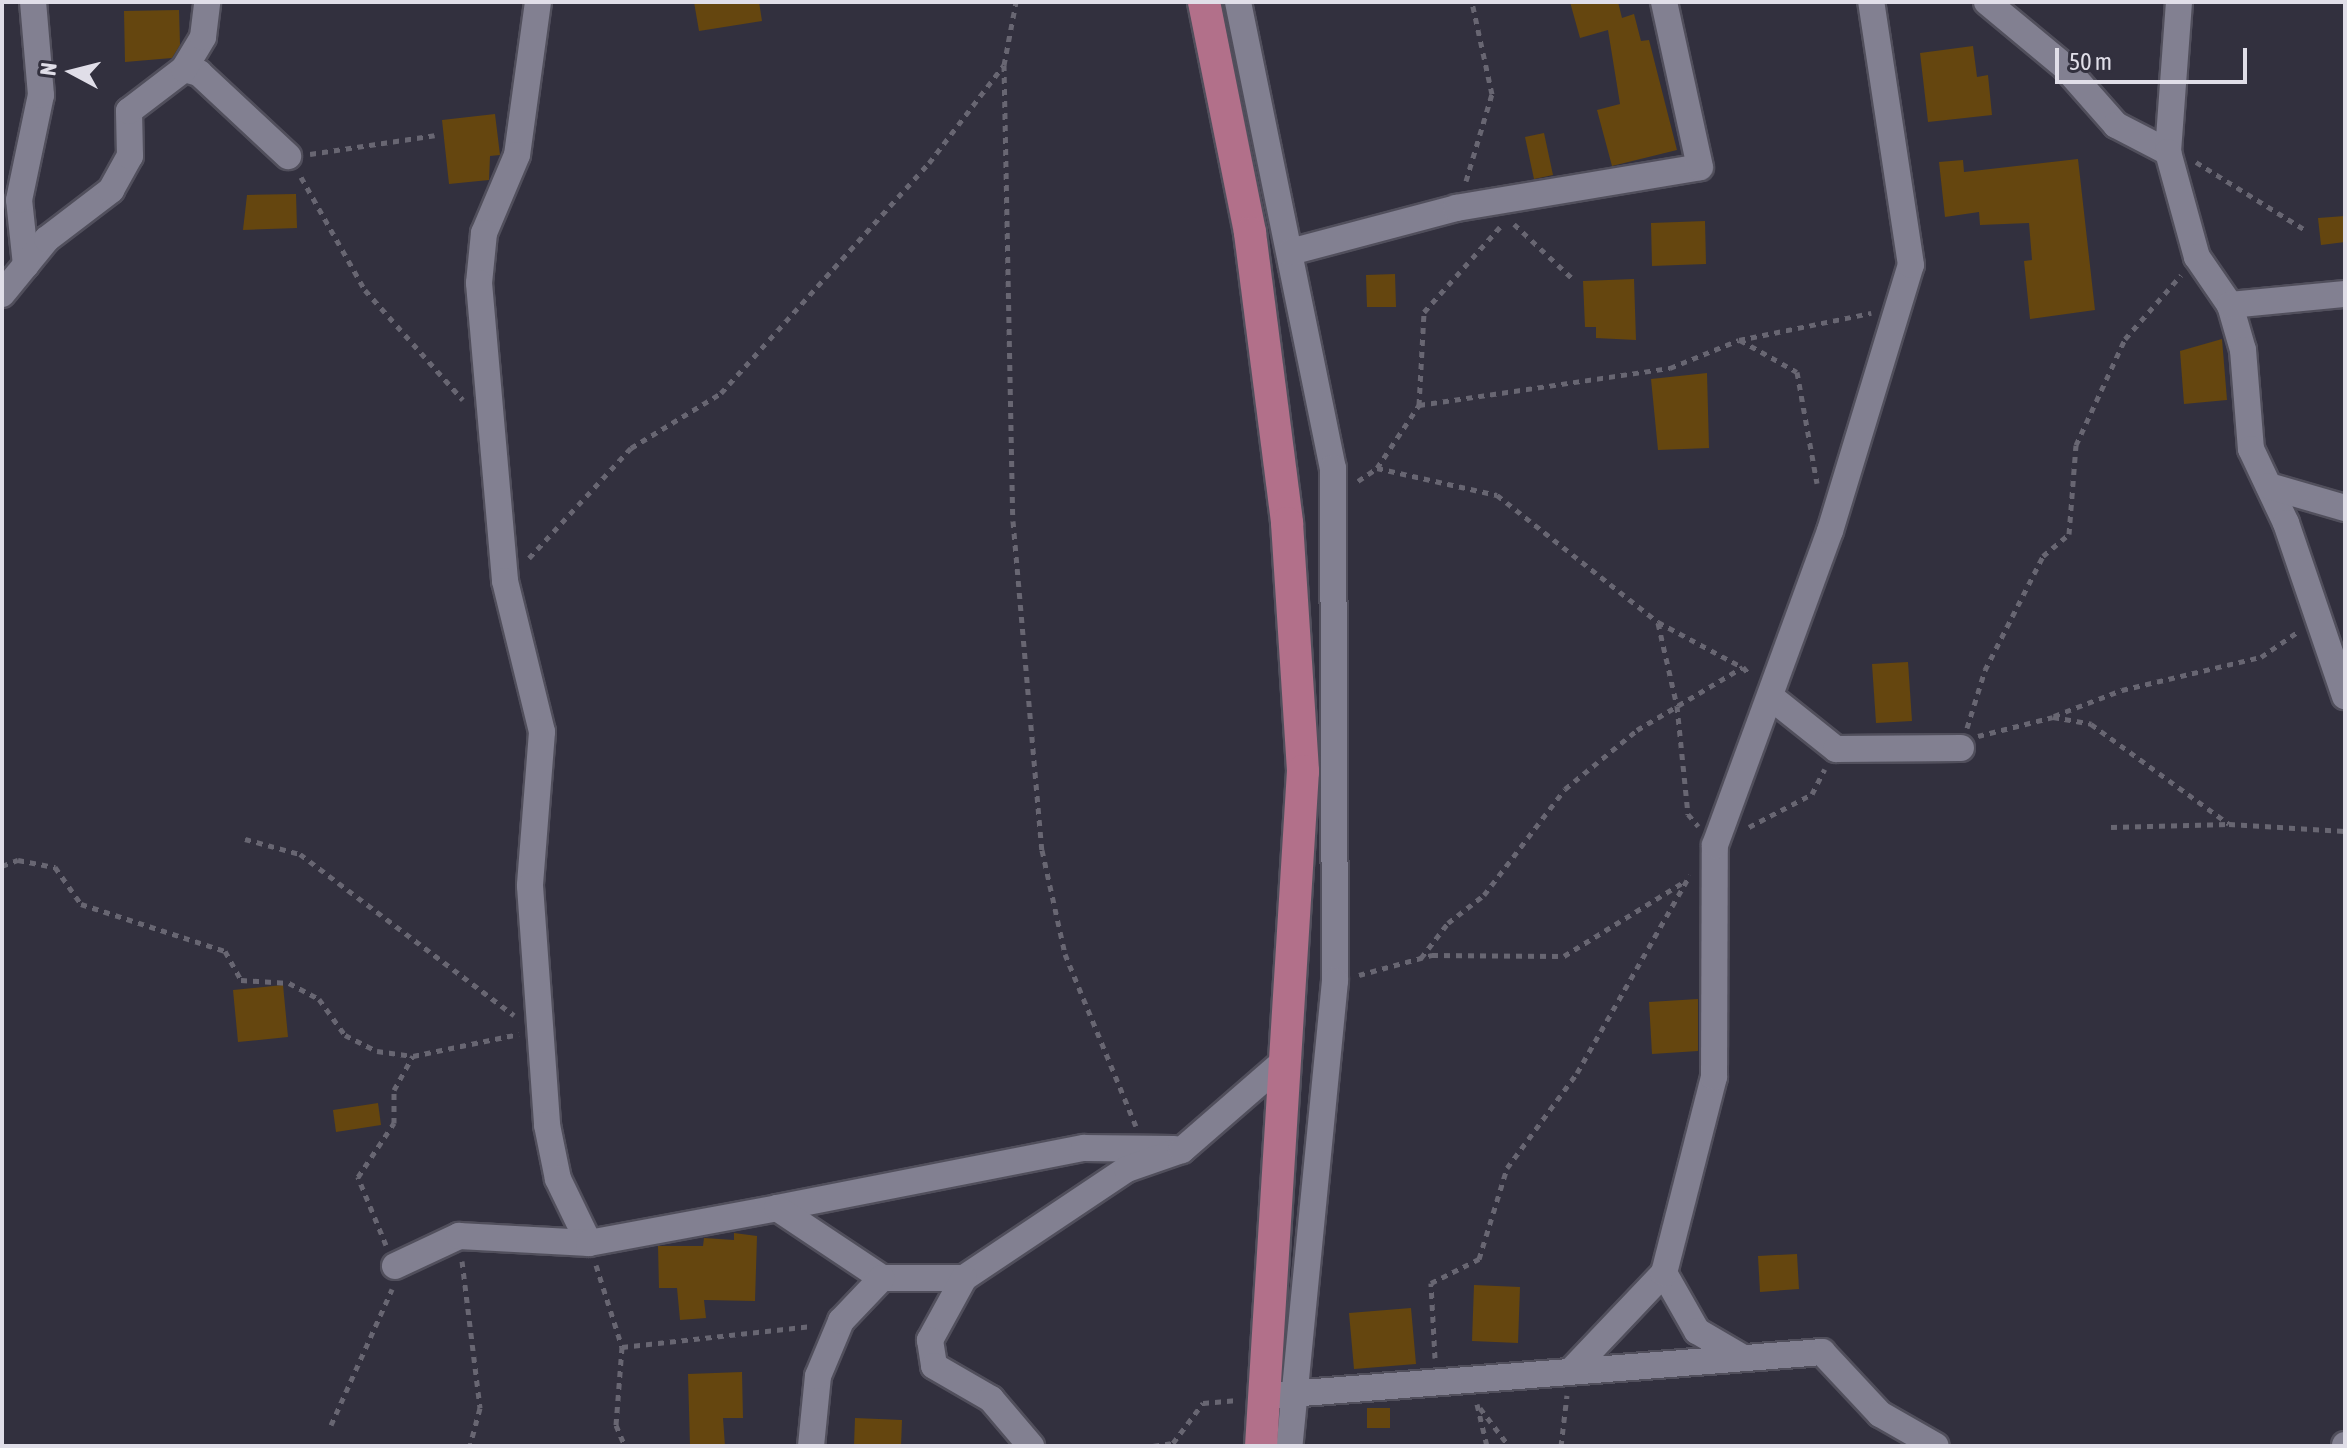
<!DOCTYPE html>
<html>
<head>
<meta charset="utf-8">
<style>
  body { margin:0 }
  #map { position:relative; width:2347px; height:1448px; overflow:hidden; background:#32303e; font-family:"Asap Condensed",sans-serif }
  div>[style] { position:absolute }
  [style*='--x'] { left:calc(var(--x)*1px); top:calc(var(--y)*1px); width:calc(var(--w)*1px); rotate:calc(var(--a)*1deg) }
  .building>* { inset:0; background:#65460f }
  .path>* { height:5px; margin-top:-2.5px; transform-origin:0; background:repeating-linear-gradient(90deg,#686672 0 6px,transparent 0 12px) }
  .roads { filter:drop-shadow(2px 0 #514f5c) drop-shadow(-2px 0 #514f5c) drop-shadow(0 2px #514f5c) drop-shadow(0 -2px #514f5c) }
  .minor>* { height:26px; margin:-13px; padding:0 13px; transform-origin:13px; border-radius:13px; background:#828091 }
  .major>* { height:32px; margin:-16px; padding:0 16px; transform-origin:16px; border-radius:16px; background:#b2708a }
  span { translate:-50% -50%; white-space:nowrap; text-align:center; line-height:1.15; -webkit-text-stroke:8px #32303e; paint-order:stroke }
  .frame { position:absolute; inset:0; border:4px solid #e0dee8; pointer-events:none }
  .north { position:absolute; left:32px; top:32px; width:80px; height:80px; -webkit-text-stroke:6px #32303e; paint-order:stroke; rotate:277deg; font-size:22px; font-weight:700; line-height:32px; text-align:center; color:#e0dee8 }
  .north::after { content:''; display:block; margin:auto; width:28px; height:36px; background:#e0dee8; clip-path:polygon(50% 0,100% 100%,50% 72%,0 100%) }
  .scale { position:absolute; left:2055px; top:48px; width:192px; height:36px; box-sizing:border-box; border:4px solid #e0dee8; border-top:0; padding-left:10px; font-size:24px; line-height:28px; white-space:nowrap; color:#e0dee8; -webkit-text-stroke:6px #32303e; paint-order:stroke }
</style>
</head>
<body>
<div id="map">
  <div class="building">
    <i style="clip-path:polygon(694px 2px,759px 2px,762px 21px,699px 31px)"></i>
    <i style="clip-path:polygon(1570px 2px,1618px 2px,1622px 18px,1634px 14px,1641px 41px,1649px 40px,1677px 150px,1612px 166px,1597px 110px,1620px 104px,1608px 30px,1580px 38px)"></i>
    <i style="clip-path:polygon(179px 10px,180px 45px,172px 58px,125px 62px,124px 11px)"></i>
    <i style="clip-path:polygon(1973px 46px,1977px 77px,1988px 75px,1992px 115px,1928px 122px,1920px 53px)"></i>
    <i style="clip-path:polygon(495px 114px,500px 155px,490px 156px,489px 180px,449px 184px,442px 120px)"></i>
    <i style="clip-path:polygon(1544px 133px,1553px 175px,1534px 179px,1525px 137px)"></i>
    <i style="clip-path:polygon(2078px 159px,2095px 310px,2030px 319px,2024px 261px,2032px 260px,2029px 223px,1980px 225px,1979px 212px,1945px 217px,1939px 162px,1963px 160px,1964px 172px)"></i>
    <i style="clip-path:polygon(296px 194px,297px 228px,243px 230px,247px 195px)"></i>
    <i style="clip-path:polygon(2345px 216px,2345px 242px,2321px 245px,2318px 218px)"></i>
    <i style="clip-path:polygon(1705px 221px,1706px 264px,1652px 266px,1651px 223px)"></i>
    <i style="clip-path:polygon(1395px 274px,1396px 307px,1367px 307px,1366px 275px)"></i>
    <i style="clip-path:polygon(1634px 279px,1636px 340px,1596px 338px,1596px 327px,1585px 327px,1583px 281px)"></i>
    <i style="clip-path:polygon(2222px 339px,2227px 400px,2184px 404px,2180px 351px)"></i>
    <i style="clip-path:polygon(1707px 373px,1709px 448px,1658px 450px,1651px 379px)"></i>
    <i style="clip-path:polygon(1908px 662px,1912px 721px,1876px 723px,1872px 664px)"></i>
    <i style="clip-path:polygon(283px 985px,288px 1037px,238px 1042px,233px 990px)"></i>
    <i style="clip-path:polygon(1698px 999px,1698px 1051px,1652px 1054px,1649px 1002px)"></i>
    <i style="clip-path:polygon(378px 1103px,381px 1125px,336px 1132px,333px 1110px)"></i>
    <i style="clip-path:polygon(734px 1233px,757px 1236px,755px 1301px,704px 1300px,706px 1318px,680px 1320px,677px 1288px,659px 1288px,658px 1246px,703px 1246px,704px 1238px,734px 1240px)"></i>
    <i style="clip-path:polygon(1797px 1254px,1799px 1289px,1760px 1292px,1758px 1256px)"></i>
    <i style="clip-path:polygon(1474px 1285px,1520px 1287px,1518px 1343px,1472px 1341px)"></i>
    <i style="clip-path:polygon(1411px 1308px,1416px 1364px,1354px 1369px,1349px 1313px)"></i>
    <i style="clip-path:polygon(742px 1372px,743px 1418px,723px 1418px,725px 1446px,690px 1446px,688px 1374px)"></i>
    <i style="clip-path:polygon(1367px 1408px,1390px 1408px,1390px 1428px,1367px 1428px)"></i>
    <i style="clip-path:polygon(855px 1418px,902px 1420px,901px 1446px,854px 1446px)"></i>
  </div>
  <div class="path">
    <i style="--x:1004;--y:65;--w:456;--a:88.9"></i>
    <i style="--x:1013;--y:521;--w:330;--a:85"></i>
    <i style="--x:1042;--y:850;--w:107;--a:77.5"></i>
    <i style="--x:1065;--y:954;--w:186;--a:67.6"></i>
    <i style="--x:310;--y:154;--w:126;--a:-8.6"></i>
    <i style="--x:2196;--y:162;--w:131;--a:31.9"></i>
    <i style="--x:301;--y:177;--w:130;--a:60.5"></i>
    <i style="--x:365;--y:290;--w:147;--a:48.3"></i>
    <i style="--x:1466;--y:181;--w:91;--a:-73.4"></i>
    <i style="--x:1492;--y:94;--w:94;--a:-102.3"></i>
    <i style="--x:1514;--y:224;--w:82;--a:43"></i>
    <i style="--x:1740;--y:340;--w:65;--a:29.3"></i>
    <i style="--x:1797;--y:372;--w:113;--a:79.8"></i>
    <i style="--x:1419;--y:405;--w:93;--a:-86.9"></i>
    <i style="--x:1424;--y:312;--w:114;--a:-48.2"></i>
    <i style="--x:1377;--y:468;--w:76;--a:-56.3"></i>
    <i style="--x:1419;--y:405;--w:254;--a:-8.4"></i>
    <i style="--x:1670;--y:368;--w:74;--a:-22.1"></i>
    <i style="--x:1739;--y:340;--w:135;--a:-11.6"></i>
    <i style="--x:1358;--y:481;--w:23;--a:-34"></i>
    <i style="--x:1377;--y:468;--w:123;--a:12.7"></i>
    <i style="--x:1497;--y:495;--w:205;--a:38.3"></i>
    <i style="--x:1658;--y:622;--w:95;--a:28.2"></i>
    <i style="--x:529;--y:558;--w:150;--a:-47.2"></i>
    <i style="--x:631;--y:448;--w:105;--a:-31.4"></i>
    <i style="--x:721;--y:393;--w:310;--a:-47.9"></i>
    <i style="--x:929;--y:163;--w:123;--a:-52.6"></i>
    <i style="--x:1004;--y:65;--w:64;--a:-79.2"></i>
    <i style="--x:1658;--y:623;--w:85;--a:77.1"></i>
    <i style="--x:1677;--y:706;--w:109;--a:84.2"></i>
    <i style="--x:1688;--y:814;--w:16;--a:50"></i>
    <i style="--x:2054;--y:716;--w:73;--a:-20.9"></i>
    <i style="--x:2122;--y:690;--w:143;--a:-13.4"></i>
    <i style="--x:2261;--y:657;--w:46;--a:-34.4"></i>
    <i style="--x:1967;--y:728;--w:61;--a:-72.8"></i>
    <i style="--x:1985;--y:670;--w:128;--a:-63"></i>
    <i style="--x:2043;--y:556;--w:34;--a:-40"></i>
    <i style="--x:2069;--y:534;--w:89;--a:-85.5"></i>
    <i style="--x:2076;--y:445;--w:117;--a:-65.2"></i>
    <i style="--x:2125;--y:339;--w:85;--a:-48.8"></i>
    <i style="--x:1978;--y:736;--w:77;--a:-14.2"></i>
    <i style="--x:2053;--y:717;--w:39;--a:10"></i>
    <i style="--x:2091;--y:724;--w:170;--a:35.9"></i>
    <i style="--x:1749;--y:827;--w:71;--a:-27.6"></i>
    <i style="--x:1812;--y:794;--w:28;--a:-63"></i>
    <i style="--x:2111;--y:827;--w:118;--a:-1.5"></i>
    <i style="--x:2229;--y:824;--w:116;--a:3.5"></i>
    <i style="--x:245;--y:839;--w:57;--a:15.3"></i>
    <i style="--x:300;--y:854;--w:268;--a:37"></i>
    <i style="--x:2;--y:866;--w:17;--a:-21"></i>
    <i style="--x:18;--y:860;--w:38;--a:11"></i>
    <i style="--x:55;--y:867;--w:45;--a:54.9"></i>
    <i style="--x:81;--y:904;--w:151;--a:18.1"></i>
    <i style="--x:225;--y:951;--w:33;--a:61"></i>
    <i style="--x:241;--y:980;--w:48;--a:3.6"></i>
    <i style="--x:289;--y:983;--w:34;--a:28"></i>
    <i style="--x:319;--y:999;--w:44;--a:54.2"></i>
    <i style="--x:345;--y:1035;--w:36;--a:27"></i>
    <i style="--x:377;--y:1051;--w:36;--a:8"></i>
    <i style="--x:413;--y:1056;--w:108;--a:-11.7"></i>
    <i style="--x:1421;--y:958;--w:44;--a:-52.4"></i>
    <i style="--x:1448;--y:923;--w:46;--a:-37.9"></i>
    <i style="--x:1484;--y:895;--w:133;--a:-52.6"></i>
    <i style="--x:1565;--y:789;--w:93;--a:-39.3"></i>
    <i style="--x:1637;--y:730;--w:123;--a:-30.7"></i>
    <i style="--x:1743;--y:667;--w:11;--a:49"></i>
    <i style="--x:1359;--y:975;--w:76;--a:-15.3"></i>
    <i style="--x:1432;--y:955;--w:132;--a:0.4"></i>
    <i style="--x:1564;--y:956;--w:139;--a:-31.7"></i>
    <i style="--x:386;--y:1245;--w:74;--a:-112.4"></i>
    <i style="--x:358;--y:1177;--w:65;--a:-56.3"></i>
    <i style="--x:394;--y:1123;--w:33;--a:-90"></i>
    <i style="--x:394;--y:1090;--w:39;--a:-61"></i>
    <i style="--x:462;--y:1261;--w:148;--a:83"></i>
    <i style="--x:480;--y:1408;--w:39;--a:105"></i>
    <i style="--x:596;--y:1265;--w:86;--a:72.4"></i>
    <i style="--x:622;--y:1347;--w:78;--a:94.4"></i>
    <i style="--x:616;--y:1425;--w:23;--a:67"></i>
    <i style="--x:622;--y:1347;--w:191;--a:-6.3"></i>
    <i style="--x:1435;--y:1358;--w:75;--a:-93.1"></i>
    <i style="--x:1431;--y:1283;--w:54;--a:-26.6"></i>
    <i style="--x:1479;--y:1259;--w:95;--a:-72.9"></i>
    <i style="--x:1507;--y:1168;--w:118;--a:-53.6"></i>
    <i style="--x:1577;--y:1073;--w:228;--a:-60.3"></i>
    <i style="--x:1477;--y:1404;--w:43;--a:76.6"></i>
    <i style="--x:1480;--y:1408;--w:48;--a:52.7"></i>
    <i style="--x:331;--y:1425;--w:149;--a:-65.8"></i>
    <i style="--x:1153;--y:1446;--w:20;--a:-9"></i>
    <i style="--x:1173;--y:1443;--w:50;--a:-53.1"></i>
    <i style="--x:1203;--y:1403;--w:32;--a:-5"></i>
    <i style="--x:1561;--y:1446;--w:51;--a:-83.3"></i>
  </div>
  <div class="roads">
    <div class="minor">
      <i style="--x:538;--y:2;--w:154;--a:97.8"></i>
      <i style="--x:517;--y:155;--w:85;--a:112.9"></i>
      <i style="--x:484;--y:233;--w:50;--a:95.7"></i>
      <i style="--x:479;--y:283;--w:299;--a:85"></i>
      <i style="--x:505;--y:581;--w:155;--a:76.2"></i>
      <i style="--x:542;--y:732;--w:154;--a:94.5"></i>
      <i style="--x:530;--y:886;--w:240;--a:85.9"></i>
      <i style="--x:547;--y:1125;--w:55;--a:78.5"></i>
      <i style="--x:558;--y:1179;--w:71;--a:64.2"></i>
      <i style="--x:1238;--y:2;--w:476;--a:78.5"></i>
      <i style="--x:1333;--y:468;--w:513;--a:89.78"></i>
      <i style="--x:1335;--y:981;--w:467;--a:95.6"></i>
      <i style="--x:1987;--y:2;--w:100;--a:39.7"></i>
      <i style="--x:2064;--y:66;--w:79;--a:48.6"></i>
      <i style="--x:2116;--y:125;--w:59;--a:27.4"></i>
      <i style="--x:2179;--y:2;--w:150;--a:94.2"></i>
      <i style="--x:2168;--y:152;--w:109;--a:74.6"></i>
      <i style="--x:2197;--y:257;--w:58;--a:55.5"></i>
      <i style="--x:2230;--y:305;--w:47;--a:73.9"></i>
      <i style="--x:2243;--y:350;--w:99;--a:85.4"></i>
      <i style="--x:2251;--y:449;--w:82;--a:64.7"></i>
      <i style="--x:2286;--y:523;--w:183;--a:71.2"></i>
      <i style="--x:184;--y:69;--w:16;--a:15"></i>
      <i style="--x:199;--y:73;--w:122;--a:43"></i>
      <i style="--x:1290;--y:252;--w:172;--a:-14.8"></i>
      <i style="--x:1456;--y:208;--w:247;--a:-9.5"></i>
      <i style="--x:1700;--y:167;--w:169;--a:-102.3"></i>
      <i style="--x:26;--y:265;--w:65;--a:-96.1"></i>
      <i style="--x:19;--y:200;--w:107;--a:-78.2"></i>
      <i style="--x:41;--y:95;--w:93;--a:-94.9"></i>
      <i style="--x:2;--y:294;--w:71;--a:-50.7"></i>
      <i style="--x:47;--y:239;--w:81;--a:-37.4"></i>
      <i style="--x:111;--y:190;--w:39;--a:-61"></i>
      <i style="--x:130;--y:156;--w:45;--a:-91.3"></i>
      <i style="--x:129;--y:111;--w:69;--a:-37.4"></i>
      <i style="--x:184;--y:69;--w:37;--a:-59"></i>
      <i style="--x:203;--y:37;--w:35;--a:-83"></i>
      <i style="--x:2230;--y:305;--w:116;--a:-5.5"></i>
      <i style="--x:2269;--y:486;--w:79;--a:16.1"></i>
      <i style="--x:1772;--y:698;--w:82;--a:38.6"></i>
      <i style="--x:1836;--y:749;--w:125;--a:-0.5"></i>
      <i style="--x:777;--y:1208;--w:313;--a:-11.1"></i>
      <i style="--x:1084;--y:1148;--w:90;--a:0.6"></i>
      <i style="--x:395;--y:1266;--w:71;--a:-25.1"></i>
      <i style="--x:459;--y:1236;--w:130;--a:3.1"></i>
      <i style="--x:589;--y:1243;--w:191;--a:-10.5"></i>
      <i style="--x:777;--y:1208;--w:126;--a:33.7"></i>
      <i style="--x:882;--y:1278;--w:82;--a:0"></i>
      <i style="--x:964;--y:1278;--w:196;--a:-33.8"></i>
      <i style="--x:1127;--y:1169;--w:58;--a:-19.1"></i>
      <i style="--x:1182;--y:1150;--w:140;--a:-41"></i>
      <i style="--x:1664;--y:1273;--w:67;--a:60.4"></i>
      <i style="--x:1697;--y:1331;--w:53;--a:30.4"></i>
      <i style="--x:964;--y:1278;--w:71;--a:118.7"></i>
      <i style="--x:930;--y:1340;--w:26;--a:81"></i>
      <i style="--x:934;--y:1366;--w:66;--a:30.1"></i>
      <i style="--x:991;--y:1399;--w:62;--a:49.6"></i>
      <i style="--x:1570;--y:1372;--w:137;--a:-46.5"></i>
      <i style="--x:1664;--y:1273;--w:202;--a:-75.7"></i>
      <i style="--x:1714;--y:1077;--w:232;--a:-89.8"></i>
      <i style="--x:1715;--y:845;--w:334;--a:-69.9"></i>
      <i style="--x:1830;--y:531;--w:278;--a:-73.1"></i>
      <i style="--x:1911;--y:265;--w:266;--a:-98.6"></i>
      <i style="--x:1277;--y:1395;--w:547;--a:-4.51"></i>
      <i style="--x:1822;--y:1352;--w:85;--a:46.9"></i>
      <i style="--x:1880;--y:1414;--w:64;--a:29.7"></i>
      <i style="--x:811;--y:1446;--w:70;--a:-84.3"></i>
      <i style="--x:818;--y:1376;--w:60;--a:-67.3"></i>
      <i style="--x:841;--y:1321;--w:59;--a:-46.4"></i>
      <i style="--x:2345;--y:1446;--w:1;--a:-90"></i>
    </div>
    <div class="major">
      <i style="--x:1204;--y:2;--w:236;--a:78.7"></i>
      <i style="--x:1250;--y:233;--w:292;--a:82.7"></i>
      <i style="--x:1287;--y:523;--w:249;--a:86.3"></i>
      <i style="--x:1303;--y:771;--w:676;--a:93.56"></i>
    </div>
  </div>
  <div class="frame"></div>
  <div class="north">N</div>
  <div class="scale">50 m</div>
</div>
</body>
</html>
